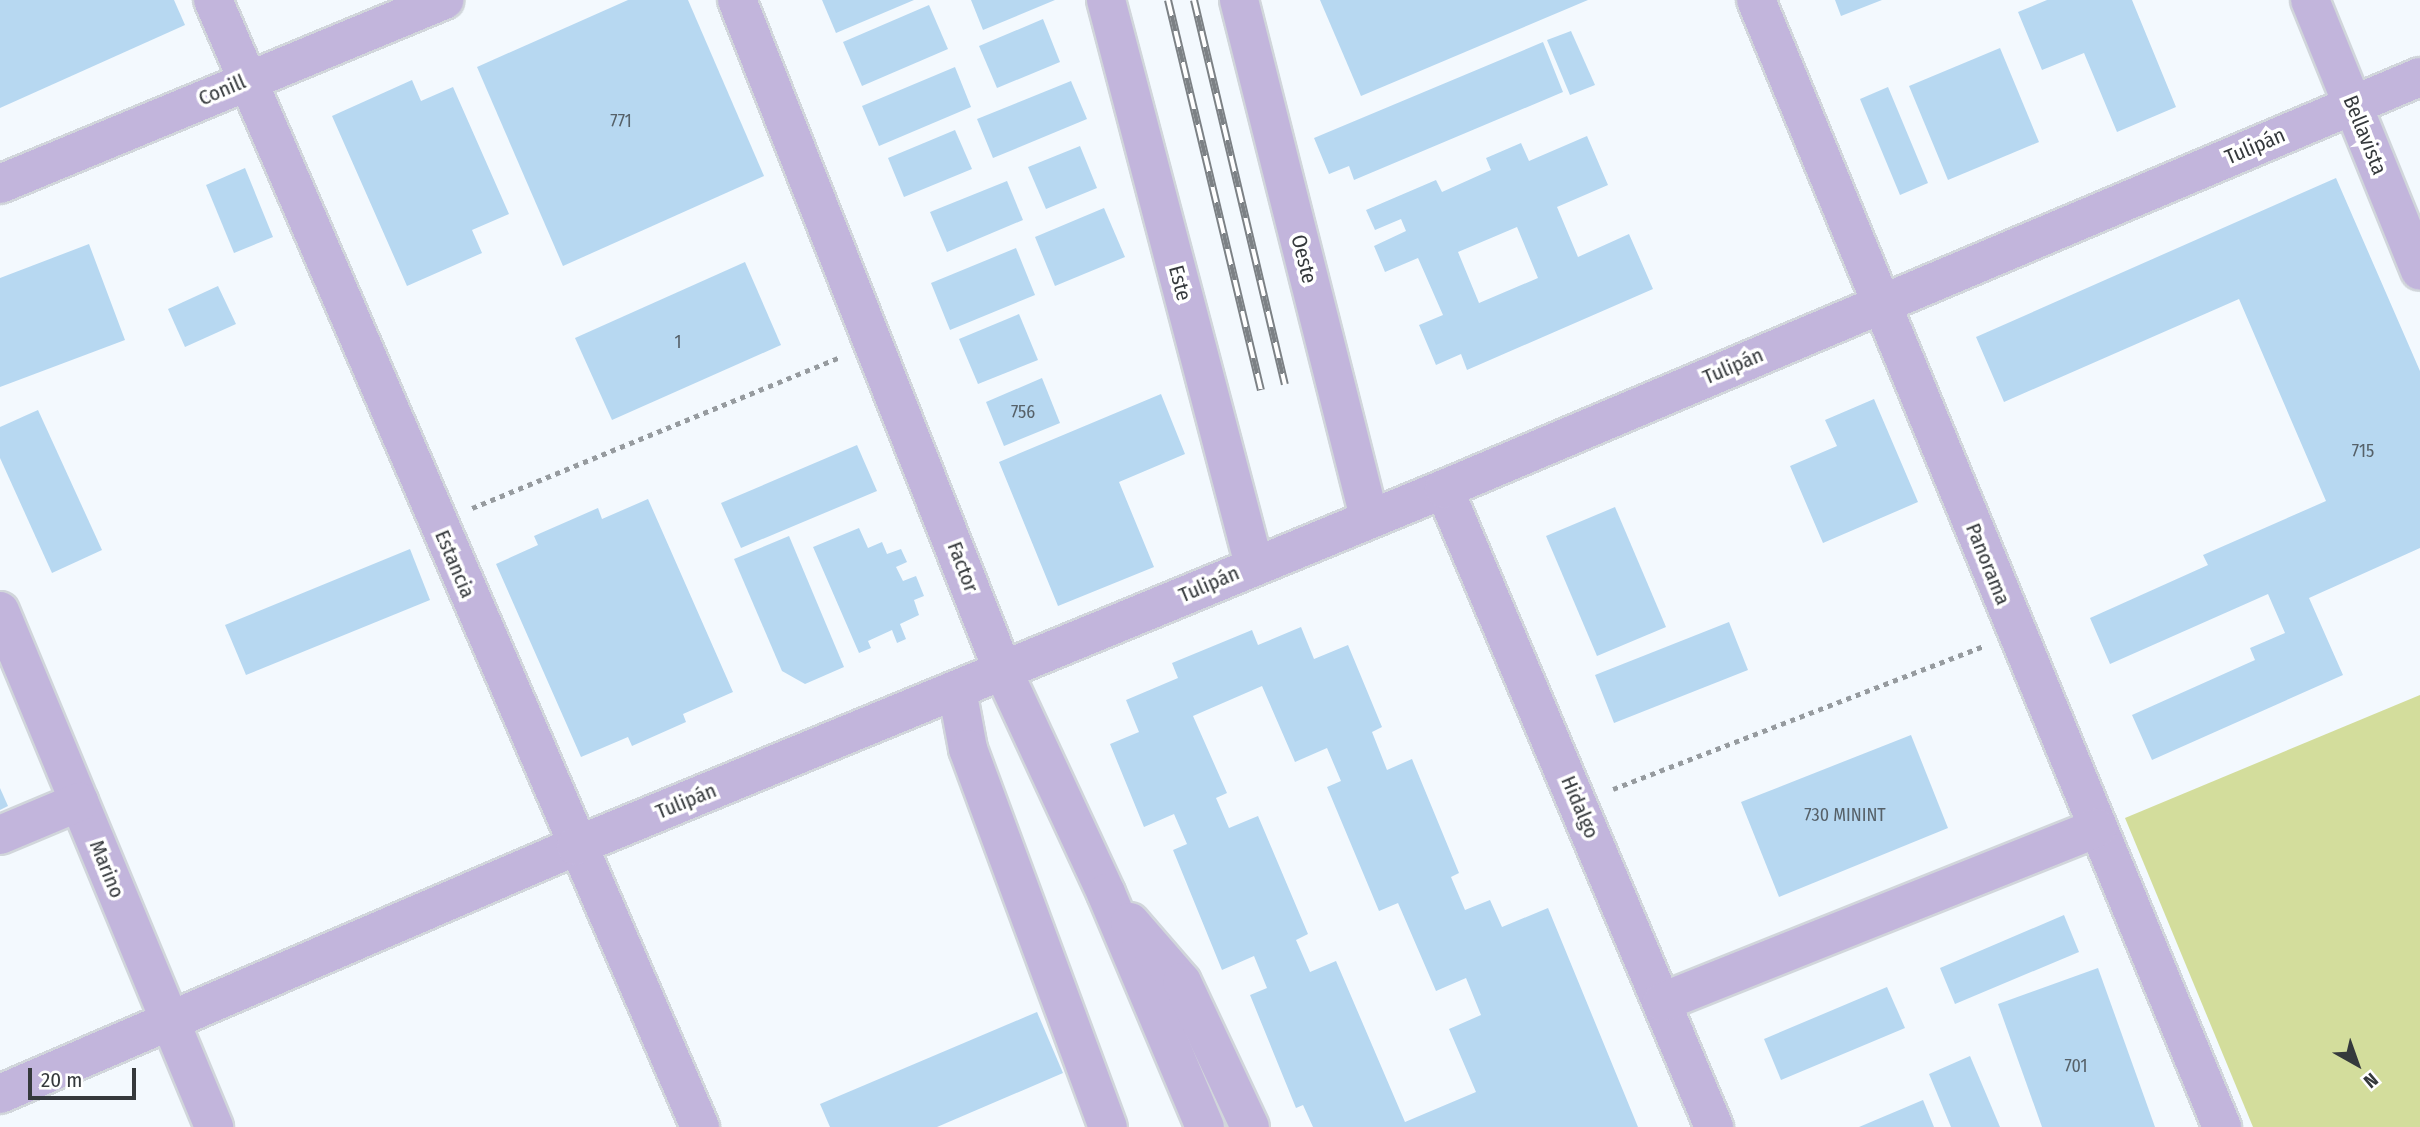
<!DOCTYPE html>
<html>
<head>
<meta charset="utf-8">
<style>
  body { margin:0 }
  #map { position:relative; width:2420px; height:1127px; overflow:hidden; background:#f3f9fe; font-family:"Fira Sans Condensed",sans-serif }
  div>[style] { position:absolute }
  [style*='--x'] { left:calc(var(--x)*1px); top:calc(var(--y)*1px); width:calc(var(--w)*1px); rotate:calc(var(--a)*1deg) }
  .green>* { inset:0; background:#d3dd9c }
  .building>* { inset:0; background:#b7d8f1 }
  .path>* { height:4.5px; margin-top:-2.25px; transform-origin:0; background:repeating-linear-gradient(90deg,#969b9f 0 5px,transparent 0 10px) }
  .roads { filter:drop-shadow(2px 0 #d1d6db) drop-shadow(-2px 0 #d1d6db) drop-shadow(0 2px #d1d6db) drop-shadow(0 -2px #d1d6db) }
  .minor>* { height:38px; margin:-19px; padding:0 19px; transform-origin:19px; border-radius:19px; background:#c2b5dc }
  .rail>* { height:8px; margin-top:-4px; transform-origin:0; background:repeating-linear-gradient(90deg,#fff 0 16px,#7c8185 0 32px); box-sizing:border-box; border-block:2px solid #7c8185 }
  span { translate:-50% -50%; white-space:nowrap; text-align:center; line-height:1.15; -webkit-text-stroke:7px #fff; paint-order:stroke }
  .number-label { font-size:18px; color:#566169 }
  .number-label span { -webkit-text-stroke-width:0 }
  .street-label { font-size:21px; color:#35393c }
  .north { position:absolute; left:2322px; top:1029px; width:70px; height:70px; -webkit-text-stroke:5px #fff; paint-order:stroke; rotate:140deg; font-size:19px; font-weight:700; line-height:28px; text-align:center; color:#35393c }
  .north::after { content:''; display:block; margin:auto; width:24px; height:32px; background:#35393c; clip-path:polygon(50% 0,100% 100%,50% 72%,0 100%) }
  .scale { position:absolute; left:28px; top:1068px; width:108px; height:32px; box-sizing:border-box; border:4px solid #35393c; border-top:0; padding-left:9px; font-size:21px; line-height:24px; white-space:nowrap; color:#35393c; -webkit-text-stroke:5px #fff; paint-order:stroke }
</style>
</head>
<body>
<div id="map">
  <div class="green">
    <i style="clip-path:polygon(2420px 695px,2420px 1127px,2253px 1127px,2125px 818px)"></i>
  </div>
  <div class="building">
    <i style="clip-path:polygon(0 0,174px 0,185px 25px,0 108px)"></i>
    <i style="clip-path:polygon(628px 0,688px 0,764px 176px,563px 266px,477px 67px)"></i>
    <i style="clip-path:polygon(822px 0,914px 0,836px 33px)"></i>
    <i style="clip-path:polygon(971px 0,1055px 0,983px 30px)"></i>
    <i style="clip-path:polygon(1320px 0,1588px 0,1361px 96px)"></i>
    <i style="clip-path:polygon(1835px 0,1882px 0,1841px 16px)"></i>
    <i style="clip-path:polygon(2047px 0,2132px 0,2176px 107px,2117px 132px,2084px 53px,2042px 70px,2018px 12px)"></i>
    <i style="clip-path:polygon(929px 5px,948px 49px,862px 86px,843px 42px)"></i>
    <i style="clip-path:polygon(1043px 19px,1060px 62px,997px 88px,979px 46px)"></i>
    <i style="clip-path:polygon(1571px 31px,1595px 85px,1570px 95px,1547px 40px)"></i>
    <i style="clip-path:polygon(1543px 42px,1563px 92px,1354px 180px,1349px 166px,1329px 174px,1314px 138px)"></i>
    <i style="clip-path:polygon(2000px 48px,2039px 142px,1948px 180px,1909px 86px)"></i>
    <i style="clip-path:polygon(955px 67px,971px 107px,879px 146px,862px 106px)"></i>
    <i style="clip-path:polygon(412px 80px,421px 101px,453px 87px,509px 214px,472px 230px,482px 253px,407px 286px,332px 116px)"></i>
    <i style="clip-path:polygon(1071px 81px,1087px 119px,993px 158px,977px 119px)"></i>
    <i style="clip-path:polygon(1888px 87px,1928px 183px,1900px 195px,1860px 99px)"></i>
    <i style="clip-path:polygon(955px 130px,972px 169px,904px 197px,888px 158px)"></i>
    <i style="clip-path:polygon(evenodd,1587px 136px,1608px 185px,1557px 207px,1578px 257px,1629px 234px,1653px 289px,1467px 370px,1461px 354px,1436px 365px,1419px 325px,1443px 315px,1418px 258px,1385px 272px,1374px 246px,1406px 231px,1401px 219px,1375px 230px,1366px 210px,1436px 180px,1442px 192px,1491px 170px,1486px 158px,1521px 143px,1529px 161px,1587px 136px,1517px 227px,1538px 278px,1479px 303px,1458px 252px,1517px 227px)"></i>
    <i style="clip-path:polygon(1080px 146px,1097px 188px,1046px 209px,1028px 167px)"></i>
    <i style="clip-path:polygon(245px 168px,273px 237px,234px 253px,206px 185px)"></i>
    <i style="clip-path:polygon(2336px 178px,2420px 371px,2420px 548px,2309px 598px,2343px 675px,2152px 760px,2132px 715px,2255px 660px,2250px 648px,2285px 633px,2268px 594px,2110px 664px,2090px 618px,2208px 565px,2203px 555px,2326px 501px,2239px 299px,2004px 402px,1976px 337px)"></i>
    <i style="clip-path:polygon(1007px 181px,1023px 220px,947px 252px,930px 212px)"></i>
    <i style="clip-path:polygon(1104px 208px,1125px 257px,1055px 286px,1035px 237px)"></i>
    <i style="clip-path:polygon(89px 244px,125px 340px,0 387px,0 278px)"></i>
    <i style="clip-path:polygon(1016px 248px,1035px 295px,950px 330px,931px 283px)"></i>
    <i style="clip-path:polygon(745px 262px,781px 345px,612px 420px,575px 338px)"></i>
    <i style="clip-path:polygon(218px 286px,236px 324px,185px 347px,168px 309px)"></i>
    <i style="clip-path:polygon(1019px 314px,1038px 360px,978px 384px,959px 339px)"></i>
    <i style="clip-path:polygon(1042px 378px,1060px 423px,1004px 446px,986px 402px)"></i>
    <i style="clip-path:polygon(1161px 394px,1185px 454px,1119px 482px,1154px 567px,1058px 606px,999px 462px)"></i>
    <i style="clip-path:polygon(1874px 399px,1918px 502px,1823px 543px,1790px 466px,1837px 446px,1825px 420px)"></i>
    <i style="clip-path:polygon(38px 410px,102px 550px,52px 573px,0 458px,0 427px)"></i>
    <i style="clip-path:polygon(857px 445px,877px 491px,741px 548px,721px 503px)"></i>
    <i style="clip-path:polygon(648px 499px,733px 692px,683px 714px,686px 722px,632px 746px,628px 737px,581px 757px,496px 564px,538px 545px,534px 536px,598px 508px,602px 519px)"></i>
    <i style="clip-path:polygon(1615px 507px,1666px 627px,1597px 656px,1546px 536px)"></i>
    <i style="clip-path:polygon(859px 528px,868px 548px,882px 542px,887px 554px,901px 549px,907px 562px,896px 567px,903px 581px,916px 576px,924px 596px,914px 600px,919px 615px,900px 624px,906px 639px,897px 643px,892px 630px,868px 641px,871px 648px,859px 653px,813px 547px)"></i>
    <i style="clip-path:polygon(789px 536px,844px 667px,805px 684px,782px 671px,734px 559px)"></i>
    <i style="clip-path:polygon(410px 549px,430px 600px,246px 675px,225px 625px)"></i>
    <i style="clip-path:polygon(1729px 622px,1748px 670px,1614px 723px,1595px 675px)"></i>
    <i style="clip-path:polygon(evenodd,1301px 627px,1314px 659px,1348px 645px,1382px 727px,1372px 732px,1387px 770px,1412px 759px,1459px 873px,1451px 877px,1465px 910px,1490px 900px,1502px 927px,1548px 908px,1638px 1127px,1313px 1127px,1303px 1105px,1296px 1108px,1250px 995px,1267px 988px,1254px 956px,1222px 970px,1173px 850px,1187px 844px,1174px 814px,1144px 827px,1110px 744px,1139px 732px,1126px 700px,1178px 678px,1172px 663px,1252px 630px,1258px 645px,1301px 627px,1262px 686px,1295px 762px,1327px 748px,1341px 781px,1327px 787px,1379px 911px,1398px 903px,1436px 991px,1466px 978px,1481px 1015px,1449px 1029px,1476px 1092px,1405px 1122px,1336px 961px,1310px 972px,1296px 940px,1308px 934px,1258px 816px,1229px 828px,1216px 798px,1227px 793px,1193px 716px,1262px 686px)"></i>
    <i style="clip-path:polygon(1911px 735px,1948px 828px,1779px 897px,1741px 802px)"></i>
    <i style="clip-path:polygon(0 788px,8px 806px,0 810px)"></i>
    <i style="clip-path:polygon(2064px 915px,2079px 952px,1955px 1004px,1940px 968px)"></i>
    <i style="clip-path:polygon(2098px 968px,2155px 1127px,2042px 1127px,1998px 1004px)"></i>
    <i style="clip-path:polygon(1887px 987px,1905px 1028px,1781px 1080px,1764px 1039px)"></i>
    <i style="clip-path:polygon(1037px 1012px,1063px 1073px,937px 1127px,830px 1127px,820px 1104px)"></i>
    <i style="clip-path:polygon(1970px 1056px,2000px 1127px,1951px 1127px,1929px 1074px)"></i>
    <i style="clip-path:polygon(1923px 1100px,1934px 1127px,1859px 1127px)"></i>
  </div>
  <div class="path">
    <i style="--x:472;--y:508;--w:398;--a:-22.3"></i>
    <i style="--x:1613;--y:789;--w:397;--a:-21.1"></i>
  </div>
  <div class="roads">
    <div class="minor">
      <i style="--x:213;--y:0;--w:1228;--a:66.63"></i>
      <i style="--x:737;--y:0;--w:722;--a:68.38"></i>
      <i style="--x:1003;--y:671;--w:245;--a:65.1"></i>
      <i style="--x:1106;--y:893;--w:254;--a:67.1"></i>
      <i style="--x:1106;--y:0;--w:584;--a:75.32"></i>
      <i style="--x:1239;--y:0;--w:533;--a:75.89"></i>
      <i style="--x:1756;--y:0;--w:1220;--a:67.54"></i>
      <i style="--x:2310;--y:0;--w:292;--a:67.9"></i>
      <i style="--x:0;--y:184;--w:481;--a:-22.5"></i>
      <i style="--x:1444;--y:489;--w:693;--a:67.06"></i>
      <i style="--x:0;--y:611;--w:559;--a:67.47"></i>
      <i style="--x:957;--y:690;--w:60;--a:79.4"></i>
      <i style="--x:968;--y:749;--w:403;--a:69.7"></i>
      <i style="--x:0;--y:835;--w:86;--a:-22.7"></i>
      <i style="--x:1130;--y:922;--w:79;--a:49.1"></i>
      <i style="--x:1182;--y:982;--w:160;--a:64.9"></i>
      <i style="--x:1662;--y:1002;--w:469;--a:-21.8"></i>
      <i style="--x:0;--y:1094;--w:627;--a:-23.29"></i>
      <i style="--x:576;--y:846;--w:939;--a:-22.36"></i>
      <i style="--x:1444;--y:489;--w:1059;--a:-22.89"></i>
    </div>
  </div>
  <div class="rail">
    <i style="--x:1168;--y:0;--w:401;--a:76.6"></i>
    <i style="--x:1194;--y:0;--w:395;--a:76.7"></i>
  </div>
  <div class="number-label">
    <span style="left:621px;top:121px">771</span>
    <span style="left:678px;top:342px">1</span>
    <span style="left:1023px;top:412px">756</span>
    <span style="left:2363px;top:451px">715</span>
    <span style="left:1845px;top:815px">730 MININT</span>
    <span style="left:2076px;top:1066px">701</span>
  </div>
  <div class="street-label">
    <span style="left:222px;top:90px;rotate:-23deg">Conill</span>
    <span style="left:2365px;top:135px;rotate:68deg">Bellavista</span>
    <span style="left:2255px;top:146px;rotate:-23deg">Tulipán</span>
    <span style="left:1304px;top:259px;rotate:76deg">Oeste</span>
    <span style="left:1180px;top:283px;rotate:75deg">Este</span>
    <span style="left:1733px;top:366px;rotate:-23deg">Tulipán</span>
    <span style="left:455px;top:564px;rotate:67deg">Estancia</span>
    <span style="left:1988px;top:564px;rotate:68deg">Panorama</span>
    <span style="left:963px;top:567px;rotate:69deg">Factor</span>
    <span style="left:1209px;top:584px;rotate:-23deg">Tulipán</span>
    <span style="left:686px;top:801px;rotate:-22deg">Tulipán</span>
    <span style="left:1580px;top:807px;rotate:67deg">Hidalgo</span>
    <span style="left:107px;top:869px;rotate:68deg">Marino</span>
  </div>
  <div class="north">N</div>
  <div class="scale">20 m</div>
</div>
</body>
</html>
